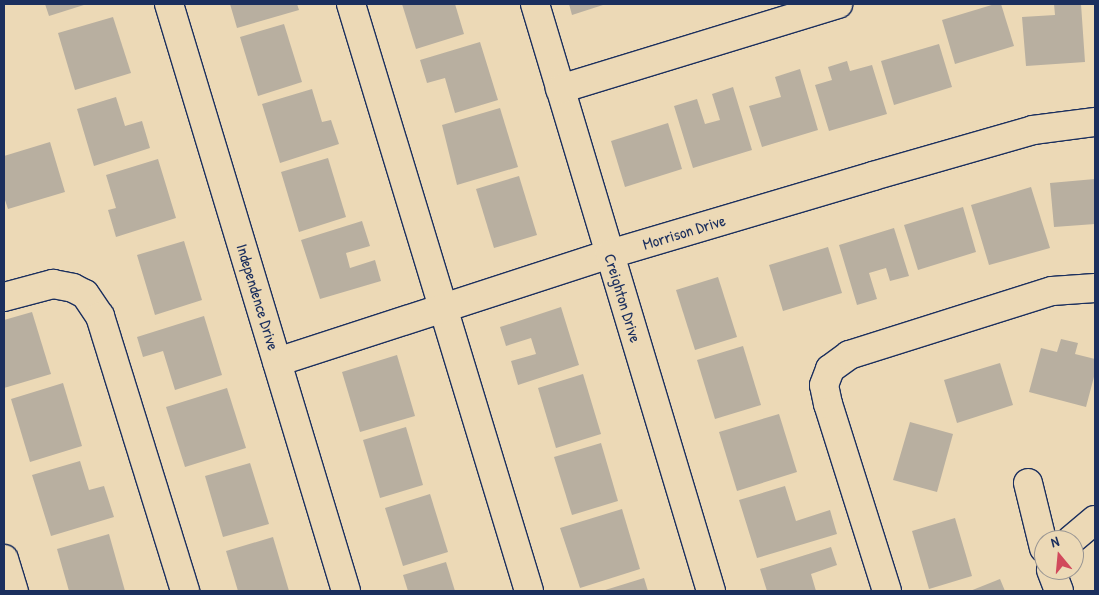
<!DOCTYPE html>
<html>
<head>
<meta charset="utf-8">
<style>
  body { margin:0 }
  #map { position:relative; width:1099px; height:595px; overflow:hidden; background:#ecd9b6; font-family:"Patrick Hand",sans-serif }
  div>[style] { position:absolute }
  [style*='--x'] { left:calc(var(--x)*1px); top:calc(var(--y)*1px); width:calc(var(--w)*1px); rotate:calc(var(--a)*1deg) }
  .building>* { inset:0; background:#b8afa0 }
  .roads { filter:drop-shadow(1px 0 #1b2f5e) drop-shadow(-1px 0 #1b2f5e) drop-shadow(0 1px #1b2f5e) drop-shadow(0 -1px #1b2f5e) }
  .minor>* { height:28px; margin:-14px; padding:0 14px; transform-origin:14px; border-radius:14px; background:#ecd9b6 }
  span { translate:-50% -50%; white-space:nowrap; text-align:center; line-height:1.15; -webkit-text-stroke:4.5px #ecd9b6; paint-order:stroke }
  .street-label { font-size:16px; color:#1b2f5e }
  .frame { position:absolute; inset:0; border:5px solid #1b2f5e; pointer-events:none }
  .north { position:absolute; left:1034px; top:530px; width:50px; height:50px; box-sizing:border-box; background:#ecd9b6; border:1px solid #989593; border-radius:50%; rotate:343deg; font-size:14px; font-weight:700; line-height:20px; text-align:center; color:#1b2f5e }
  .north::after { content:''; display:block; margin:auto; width:18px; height:22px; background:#d1495b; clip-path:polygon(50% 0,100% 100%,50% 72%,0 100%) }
</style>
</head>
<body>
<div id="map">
  <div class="building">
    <i style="clip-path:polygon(45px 4px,87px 4px,49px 16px)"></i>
    <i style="clip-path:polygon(230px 4px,297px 4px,299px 10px,237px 28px)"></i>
    <i style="clip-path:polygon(402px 4px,455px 4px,464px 34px,416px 49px)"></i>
    <i style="clip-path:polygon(569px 4px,606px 4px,572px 15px)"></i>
    <i style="clip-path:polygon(995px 4px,1001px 4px,1014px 46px,955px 64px,942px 20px)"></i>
    <i style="clip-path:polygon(1054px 4px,1081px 4px,1085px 62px,1026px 66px,1022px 17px,1055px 15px)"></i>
    <i style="clip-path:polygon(113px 17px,131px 73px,75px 90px,58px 33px)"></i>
    <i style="clip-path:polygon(284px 24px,302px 82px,258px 96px,240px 37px)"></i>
    <i style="clip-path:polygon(480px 42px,498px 100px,455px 113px,445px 78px,427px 83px,420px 60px)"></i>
    <i style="clip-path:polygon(939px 44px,952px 87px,894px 105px,881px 61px)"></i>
    <i style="clip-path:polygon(847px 61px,850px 71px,872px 65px,887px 114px,829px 131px,815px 85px,832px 80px,828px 67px)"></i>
    <i style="clip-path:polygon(800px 69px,818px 130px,762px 147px,749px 106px,781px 97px,775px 77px)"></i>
    <i style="clip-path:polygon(733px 87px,752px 150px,693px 168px,674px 106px,697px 99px,705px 124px,720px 120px,712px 94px)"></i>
    <i style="clip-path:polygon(312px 89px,322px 122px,331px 120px,339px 144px,280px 163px,262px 104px)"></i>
    <i style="clip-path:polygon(116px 97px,125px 126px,142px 121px,150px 148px,94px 166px,77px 109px)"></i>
    <i style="clip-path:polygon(500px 108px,518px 167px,457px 185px,442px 125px)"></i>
    <i style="clip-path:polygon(668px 123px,682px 169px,625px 187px,611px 141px)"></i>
    <i style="clip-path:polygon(50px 142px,65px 192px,8px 209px,4px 197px,4px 156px)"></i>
    <i style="clip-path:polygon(328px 158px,346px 217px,299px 232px,281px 172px)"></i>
    <i style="clip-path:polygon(158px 159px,176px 218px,116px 237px,108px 210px,116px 208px,106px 175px)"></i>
    <i style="clip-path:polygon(519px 176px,537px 235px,494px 248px,476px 189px)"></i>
    <i style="clip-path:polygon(1095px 179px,1095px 224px,1054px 227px,1050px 183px)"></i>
    <i style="clip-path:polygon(1031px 187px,1050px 248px,989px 265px,971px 205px)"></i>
    <i style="clip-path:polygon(963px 207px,976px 252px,918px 270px,904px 225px)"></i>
    <i style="clip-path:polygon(362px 221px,370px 246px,346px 253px,350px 268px,375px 260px,381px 281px,320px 299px,301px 240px)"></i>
    <i style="clip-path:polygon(894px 228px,909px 276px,890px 281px,886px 268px,869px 273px,877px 299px,857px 305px,839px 245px)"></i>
    <i style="clip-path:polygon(184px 241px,202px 300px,155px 315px,137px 255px)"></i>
    <i style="clip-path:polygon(828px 247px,842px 293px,783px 311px,769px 265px)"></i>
    <i style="clip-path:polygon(718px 277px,737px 337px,695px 350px,676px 290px)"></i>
    <i style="clip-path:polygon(561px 307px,579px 365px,518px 385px,511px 361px,536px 354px,531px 338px,506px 346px,500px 327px)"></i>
    <i style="clip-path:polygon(32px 312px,51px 374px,4px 388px,4px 320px)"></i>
    <i style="clip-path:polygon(204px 316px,222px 375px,175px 390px,163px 351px,143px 357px,137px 337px)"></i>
    <i style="clip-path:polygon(1061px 339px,1078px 343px,1075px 354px,1095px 359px,1095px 373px,1086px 407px,1029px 392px,1041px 348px,1057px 352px)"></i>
    <i style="clip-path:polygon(743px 346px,761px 405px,715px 419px,697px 360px)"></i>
    <i style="clip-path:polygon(397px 355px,415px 416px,360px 432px,342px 372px)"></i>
    <i style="clip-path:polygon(1000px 363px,1013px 405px,957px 423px,944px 380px)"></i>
    <i style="clip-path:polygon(583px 374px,601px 434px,556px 448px,538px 388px)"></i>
    <i style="clip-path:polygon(63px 383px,82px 446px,30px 462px,11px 399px)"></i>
    <i style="clip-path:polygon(227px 388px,246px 448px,185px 467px,166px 407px)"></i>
    <i style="clip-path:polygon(779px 414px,797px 472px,737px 491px,719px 432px)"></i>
    <i style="clip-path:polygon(910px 422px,953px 434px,937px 492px,893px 480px)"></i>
    <i style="clip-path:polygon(406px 427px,423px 485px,380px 498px,363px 440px)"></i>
    <i style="clip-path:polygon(601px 443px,618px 501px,572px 515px,554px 457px)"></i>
    <i style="clip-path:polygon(80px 461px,89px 490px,104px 486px,114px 517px,51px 536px,32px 475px)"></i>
    <i style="clip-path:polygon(250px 463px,269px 524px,223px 537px,205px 476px)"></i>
    <i style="clip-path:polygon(785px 486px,796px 521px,830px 510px,837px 534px,757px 558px,739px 500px)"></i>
    <i style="clip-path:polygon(430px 494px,448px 552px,403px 566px,385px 508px)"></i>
    <i style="clip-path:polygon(622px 509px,640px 569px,580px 588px,560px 528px)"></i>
    <i style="clip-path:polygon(955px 518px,972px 576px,929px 589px,912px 531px)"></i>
    <i style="clip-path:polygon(109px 534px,125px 591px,69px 591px,57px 549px)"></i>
    <i style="clip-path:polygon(273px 537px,289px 591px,238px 591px,226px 551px)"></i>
    <i style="clip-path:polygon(831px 547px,837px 565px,811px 574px,816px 591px,767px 591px,760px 569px)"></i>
    <i style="clip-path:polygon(446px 562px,455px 591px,408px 591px,403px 575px)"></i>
    <i style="clip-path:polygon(644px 578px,648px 591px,602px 591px)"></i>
    <i style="clip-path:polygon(1000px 579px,1005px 591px,970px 591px)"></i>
  </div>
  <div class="roads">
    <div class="minor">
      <i style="--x:169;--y:4;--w:613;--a:73.22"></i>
      <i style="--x:351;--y:4;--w:613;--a:73.13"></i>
      <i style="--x:535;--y:4;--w:613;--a:73.31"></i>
      <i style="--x:560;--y:89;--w:291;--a:-17"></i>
      <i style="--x:4;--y:297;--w:51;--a:-14.9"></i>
      <i style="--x:53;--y:284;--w:20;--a:11"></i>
      <i style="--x:73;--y:288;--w:13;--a:27"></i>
      <i style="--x:85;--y:294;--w:27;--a:56"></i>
      <i style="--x:100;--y:316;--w:288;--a:72.8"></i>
      <i style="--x:277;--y:362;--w:350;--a:-18"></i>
      <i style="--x:610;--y:254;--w:274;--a:-16.5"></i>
      <i style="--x:873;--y:176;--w:166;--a:-16"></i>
      <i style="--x:1033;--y:130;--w:63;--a:-7.4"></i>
      <i style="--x:1028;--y:483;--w:67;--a:76.2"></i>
      <i style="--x:1071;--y:540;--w:31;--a:-40"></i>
      <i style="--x:4;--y:559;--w:34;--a:73"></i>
      <i style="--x:1051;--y:570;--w:22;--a:69"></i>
      <i style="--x:887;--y:591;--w:196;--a:-107.5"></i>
      <i style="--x:828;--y:404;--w:19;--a:-102"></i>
      <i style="--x:824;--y:385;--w:17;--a:-69"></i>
      <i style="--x:830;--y:369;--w:24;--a:-36"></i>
      <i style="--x:849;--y:355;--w:213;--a:-17.5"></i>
      <i style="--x:1052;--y:291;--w:43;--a:-4"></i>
    </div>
  </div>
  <div class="street-label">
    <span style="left:684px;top:232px;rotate:-17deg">Morrison Drive</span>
    <span style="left:258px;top:297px;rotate:73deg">Independence Drive</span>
    <span style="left:623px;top:298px;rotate:73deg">Creighton Drive</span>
  </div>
  <div class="frame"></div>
  <div class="north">N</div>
</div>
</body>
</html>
